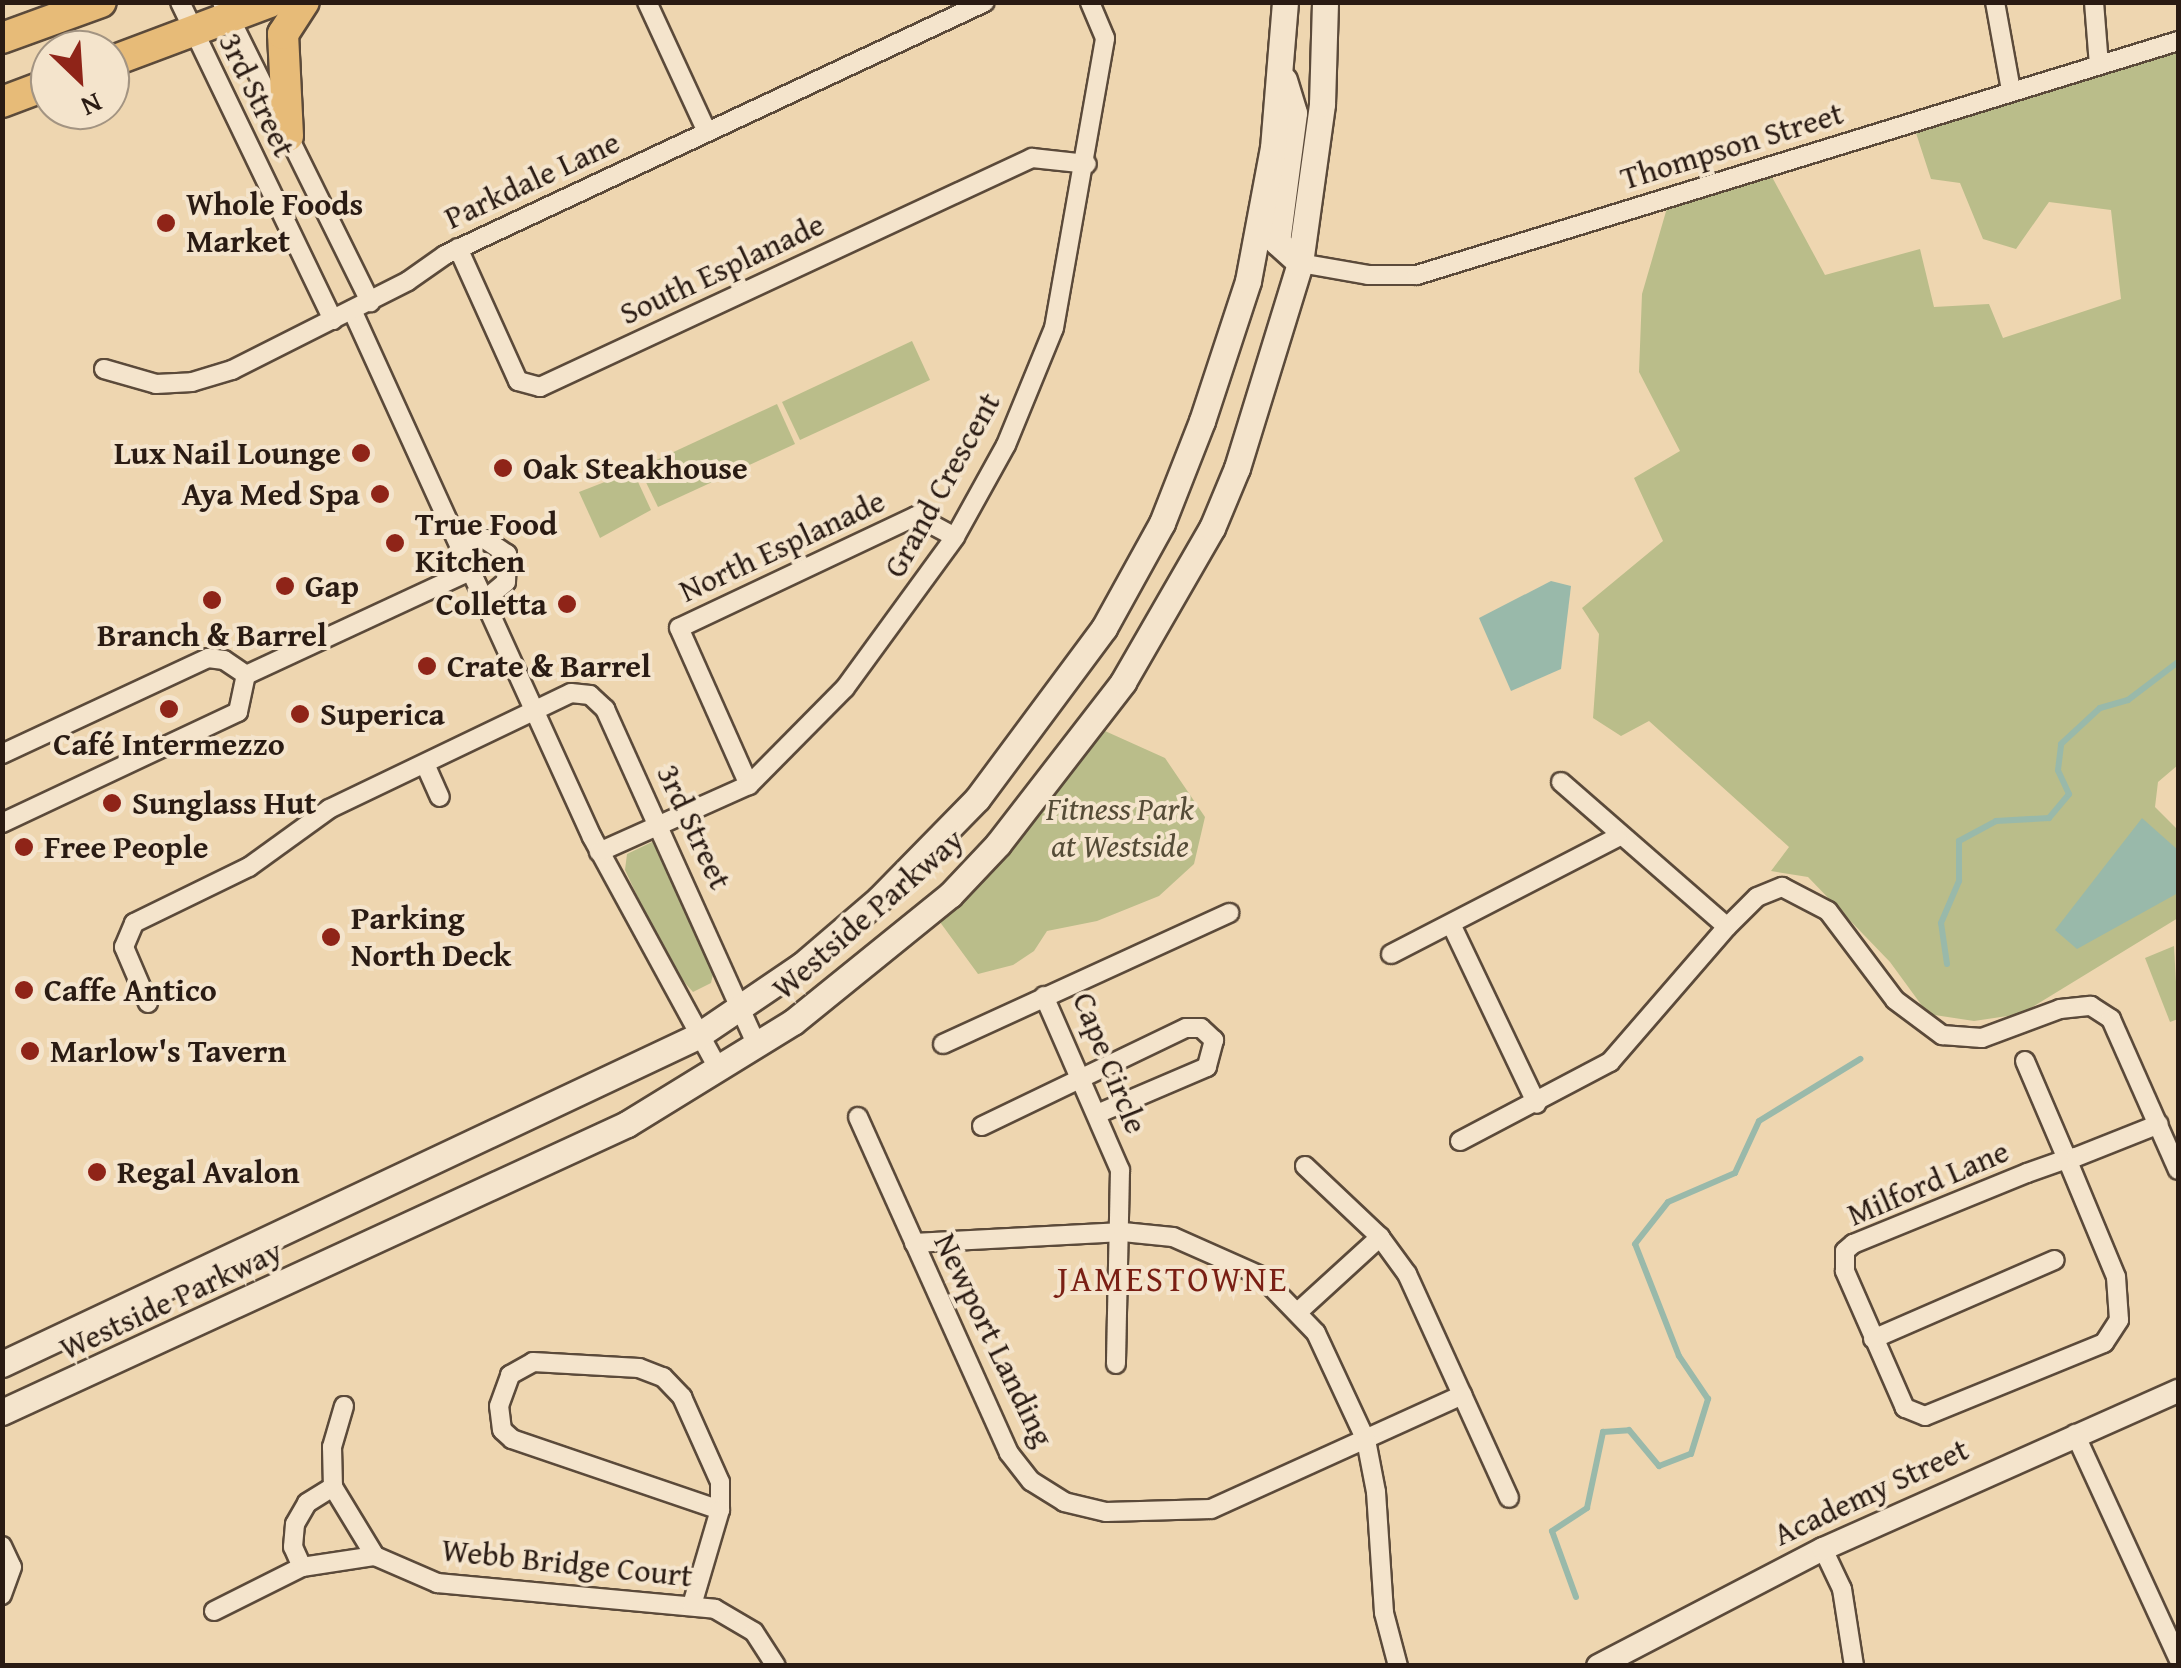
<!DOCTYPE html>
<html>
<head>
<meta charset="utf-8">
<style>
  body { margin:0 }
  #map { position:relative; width:2181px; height:1668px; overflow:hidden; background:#eed6b0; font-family:"Gentium Book Plus",serif }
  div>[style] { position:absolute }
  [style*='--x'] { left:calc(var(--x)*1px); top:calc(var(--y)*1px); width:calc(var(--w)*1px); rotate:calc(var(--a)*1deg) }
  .green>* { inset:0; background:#babd8a }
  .water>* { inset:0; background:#99b9aa }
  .stream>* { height:6px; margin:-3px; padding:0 3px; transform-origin:3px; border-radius:3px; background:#99b9aa }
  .roads { filter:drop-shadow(2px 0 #5b4a3a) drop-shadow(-2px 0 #5b4a3a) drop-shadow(0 2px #5b4a3a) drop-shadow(0 -2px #5b4a3a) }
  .minor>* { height:18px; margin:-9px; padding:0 9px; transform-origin:9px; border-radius:9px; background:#f4e4cc }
  .tertiary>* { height:22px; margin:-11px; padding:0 11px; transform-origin:11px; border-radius:11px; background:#f4e4cc }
  .secondary>* { height:25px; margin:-12.5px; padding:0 12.5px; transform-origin:12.5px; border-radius:12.5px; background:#f4e4cc }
  .trunk>* { height:30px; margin:-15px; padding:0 15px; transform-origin:15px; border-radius:15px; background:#e7bb78 }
  .dots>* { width:28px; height:28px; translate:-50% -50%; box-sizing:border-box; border:5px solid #f4e4cc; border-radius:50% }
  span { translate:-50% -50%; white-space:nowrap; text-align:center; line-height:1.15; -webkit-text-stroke:8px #f4e4cc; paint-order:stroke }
  .street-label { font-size:32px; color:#2a1b13 }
  .poi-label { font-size:32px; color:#2a1b13; font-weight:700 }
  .left { translate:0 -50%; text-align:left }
  .right { translate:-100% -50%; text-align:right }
  .park-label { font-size:32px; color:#554c37; font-style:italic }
  .neighbourhood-label { font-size:35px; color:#7a1f14; letter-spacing:2.5px }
  .frame { position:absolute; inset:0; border:5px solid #2a1b13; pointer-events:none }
  .north { position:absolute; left:30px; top:30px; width:100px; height:100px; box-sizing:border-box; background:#f4e4cc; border:2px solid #a39482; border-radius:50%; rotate:155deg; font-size:28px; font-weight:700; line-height:40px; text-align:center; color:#2a1b13 }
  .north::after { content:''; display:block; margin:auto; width:35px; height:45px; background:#8f2418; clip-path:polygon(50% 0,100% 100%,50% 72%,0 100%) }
</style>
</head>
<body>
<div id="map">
  <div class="green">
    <i style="clip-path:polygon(2178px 52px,2178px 765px,2158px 782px,2155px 807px,2178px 830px,2178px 918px,2021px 1014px,1974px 1021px,1928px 1014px,1890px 962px,1808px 877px,1771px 871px,1789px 847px,1649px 721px,1621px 736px,1593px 718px,1599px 634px,1582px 608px,1663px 541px,1634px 478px,1680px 451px,1639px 372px,1642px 294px,1667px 208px,1771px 175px,1825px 275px,1920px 249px,1934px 307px,1989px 304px,2003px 338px,2121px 299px,2111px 210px,2049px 202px,2016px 249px,1983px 239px,1960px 183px,1931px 179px,1916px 133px)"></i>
    <i style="clip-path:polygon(912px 341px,930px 380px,800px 440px,782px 402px)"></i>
    <i style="clip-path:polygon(777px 404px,795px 444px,658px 507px,639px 468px)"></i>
    <i style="clip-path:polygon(633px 471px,651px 510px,600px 538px,579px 492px)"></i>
    <i style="clip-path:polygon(1105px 731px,1165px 758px,1205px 817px,1194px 864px,1159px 896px,1097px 921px,1047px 931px,1034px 951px,1013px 965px,978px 974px,937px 918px)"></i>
    <i style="clip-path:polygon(652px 842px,659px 843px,714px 970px,711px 983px,693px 992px,670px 966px,625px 870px,627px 854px)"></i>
    <i style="clip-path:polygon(2174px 946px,2178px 1019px,2170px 1022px,2145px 958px)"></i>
  </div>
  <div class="water">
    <i style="clip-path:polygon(1551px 581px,1571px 586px,1561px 669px,1511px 691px,1479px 618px)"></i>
    <i style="clip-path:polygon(2142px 818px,2178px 850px,2178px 893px,2077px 949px,2055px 930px)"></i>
  </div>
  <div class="stream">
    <i style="--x:1947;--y:964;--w:41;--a:-98.3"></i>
    <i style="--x:1941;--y:923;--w:46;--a:-66.8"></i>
    <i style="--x:1959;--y:881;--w:40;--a:-90"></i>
    <i style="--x:1959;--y:841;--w:42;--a:-28.4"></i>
    <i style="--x:1996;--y:821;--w:53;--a:-3.2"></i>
    <i style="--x:2049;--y:818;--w:31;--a:-50"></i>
    <i style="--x:2069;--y:794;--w:26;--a:-115"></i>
    <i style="--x:2058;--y:770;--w:26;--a:-83"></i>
    <i style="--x:2061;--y:744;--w:53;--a:-42.7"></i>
    <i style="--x:2100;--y:708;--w:29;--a:-16"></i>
    <i style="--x:2128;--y:700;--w:63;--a:-37.2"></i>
    <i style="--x:1576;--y:1597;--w:70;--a:-110"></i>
    <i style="--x:1552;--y:1531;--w:42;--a:-33.3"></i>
    <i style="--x:1587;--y:1508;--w:78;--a:-78.1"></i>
    <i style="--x:1603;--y:1432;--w:26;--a:-4"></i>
    <i style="--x:1629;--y:1430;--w:47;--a:50.2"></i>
    <i style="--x:1659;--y:1466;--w:34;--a:-21"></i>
    <i style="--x:1691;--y:1454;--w:58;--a:-72.8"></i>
    <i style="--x:1708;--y:1399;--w:52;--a:-124"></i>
    <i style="--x:1679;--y:1356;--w:120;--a:-111.4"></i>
    <i style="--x:1635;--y:1244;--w:53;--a:-51.8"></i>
    <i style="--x:1668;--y:1202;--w:73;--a:-23.4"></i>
    <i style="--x:1735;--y:1173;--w:57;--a:-65.2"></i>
    <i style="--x:1759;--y:1121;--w:119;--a:-31.5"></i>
  </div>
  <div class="roads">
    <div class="minor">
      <i style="--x:180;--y:2;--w:353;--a:64.3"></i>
      <i style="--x:222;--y:2;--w:335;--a:63.7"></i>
      <i style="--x:647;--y:2;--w:143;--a:65.2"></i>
      <i style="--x:1995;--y:2;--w:89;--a:79.7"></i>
      <i style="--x:2094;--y:2;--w:63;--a:85.5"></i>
      <i style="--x:458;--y:248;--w:146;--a:65.7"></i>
      <i style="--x:518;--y:381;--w:23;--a:15"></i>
      <i style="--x:540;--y:387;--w:543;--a:-24.96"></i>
      <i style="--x:1032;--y:158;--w:55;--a:6.2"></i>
      <i style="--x:1300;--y:263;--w:69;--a:10"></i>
      <i style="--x:1368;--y:275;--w:49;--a:0"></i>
      <i style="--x:1417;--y:275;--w:796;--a:-17.09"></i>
      <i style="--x:352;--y:310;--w:579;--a:65.52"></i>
      <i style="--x:592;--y:837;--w:265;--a:61.4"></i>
      <i style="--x:104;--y:369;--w:54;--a:16.1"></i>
      <i style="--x:156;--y:384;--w:36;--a:-3"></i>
      <i style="--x:192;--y:382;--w:42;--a:-16.7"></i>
      <i style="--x:232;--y:370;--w:197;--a:-26.8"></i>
      <i style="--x:408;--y:281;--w:45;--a:-35.1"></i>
      <i style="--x:445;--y:255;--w:596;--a:-25.1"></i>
      <i style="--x:460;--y:545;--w:24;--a:-17"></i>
      <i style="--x:483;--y:538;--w:29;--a:34"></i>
      <i style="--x:507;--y:554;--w:28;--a:92"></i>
      <i style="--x:506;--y:582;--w:26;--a:140"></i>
      <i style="--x:246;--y:675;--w:249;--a:-24.9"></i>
      <i style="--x:2;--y:754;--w:227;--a:-25"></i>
      <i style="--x:208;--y:658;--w:16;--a:7"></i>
      <i style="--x:224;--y:660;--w:27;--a:34"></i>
      <i style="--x:425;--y:764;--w:36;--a:66"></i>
      <i style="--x:1561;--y:782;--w:220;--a:41.1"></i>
      <i style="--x:749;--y:785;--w:172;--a:-114"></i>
      <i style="--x:679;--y:628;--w:262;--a:-25.3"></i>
      <i style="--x:916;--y:516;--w:44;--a:28.3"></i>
      <i style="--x:2;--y:823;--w:261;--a:-25.2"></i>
      <i style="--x:238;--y:712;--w:38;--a:-78"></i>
      <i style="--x:599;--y:852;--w:164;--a:-24.1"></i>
      <i style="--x:749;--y:785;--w:136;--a:-45.3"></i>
      <i style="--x:845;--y:688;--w:187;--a:-53.9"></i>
      <i style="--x:955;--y:537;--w:105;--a:-61"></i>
      <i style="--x:1006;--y:445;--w:126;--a:-67.7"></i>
      <i style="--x:1054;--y:328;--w:294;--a:-80"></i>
      <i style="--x:1105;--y:38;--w:39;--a:-113"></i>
      <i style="--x:1451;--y:924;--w:199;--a:64.5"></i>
      <i style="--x:1391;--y:954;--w:255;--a:-27.3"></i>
      <i style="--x:1044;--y:996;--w:190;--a:66.4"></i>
      <i style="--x:1120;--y:1170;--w:194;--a:91.2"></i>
      <i style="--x:148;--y:1003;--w:61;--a:-113.2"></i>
      <i style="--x:124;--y:947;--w:26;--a:-67"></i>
      <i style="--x:134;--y:923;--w:128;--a:-26"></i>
      <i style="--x:249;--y:867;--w:99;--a:-35.9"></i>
      <i style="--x:329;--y:809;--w:268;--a:-25.6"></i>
      <i style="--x:571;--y:693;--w:19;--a:6"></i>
      <i style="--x:590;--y:695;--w:21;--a:43"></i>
      <i style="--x:605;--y:709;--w:369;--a:65.7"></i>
      <i style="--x:943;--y:1044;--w:315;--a:-24.6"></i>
      <i style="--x:2025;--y:1061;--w:107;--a:66.8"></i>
      <i style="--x:2067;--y:1159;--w:128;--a:67.4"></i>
      <i style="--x:2116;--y:1277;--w:43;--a:86"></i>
      <i style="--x:2119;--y:1320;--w:27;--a:123"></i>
      <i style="--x:2104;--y:1343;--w:193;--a:157.8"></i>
      <i style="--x:1925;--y:1416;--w:22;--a:-158"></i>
      <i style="--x:1905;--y:1408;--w:150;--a:-113.7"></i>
      <i style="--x:1845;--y:1271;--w:20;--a:-90"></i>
      <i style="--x:1845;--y:1251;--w:11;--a:-41"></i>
      <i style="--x:1853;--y:1244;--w:188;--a:-22.2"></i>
      <i style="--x:2027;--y:1173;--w:42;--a:-19.3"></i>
      <i style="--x:2067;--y:1159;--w:9;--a:-13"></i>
      <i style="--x:2076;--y:1157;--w:89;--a:-21.7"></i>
      <i style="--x:858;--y:1117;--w:368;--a:65.8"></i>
      <i style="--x:1009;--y:1453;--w:36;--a:52"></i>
      <i style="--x:1031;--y:1481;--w:39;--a:32"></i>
      <i style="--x:1064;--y:1502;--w:43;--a:13.4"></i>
      <i style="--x:1106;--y:1512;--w:105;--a:-1.6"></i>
      <i style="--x:1211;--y:1509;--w:276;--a:-24.4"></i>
      <i style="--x:982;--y:1126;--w:226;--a:-25.7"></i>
      <i style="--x:1186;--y:1028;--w:15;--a:0"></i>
      <i style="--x:1201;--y:1028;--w:18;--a:43"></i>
      <i style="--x:1214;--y:1040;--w:28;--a:105"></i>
      <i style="--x:1207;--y:1067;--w:117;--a:156.9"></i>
      <i style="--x:1460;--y:1141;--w:170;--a:-27.8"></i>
      <i style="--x:1610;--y:1062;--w:179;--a:-49.1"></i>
      <i style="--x:1727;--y:927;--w:42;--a:-45"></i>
      <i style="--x:1757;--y:897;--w:27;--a:-22"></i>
      <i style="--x:1782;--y:887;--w:52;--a:27.6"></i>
      <i style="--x:1828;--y:911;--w:111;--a:53"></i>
      <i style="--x:1895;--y:1000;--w:59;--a:36.7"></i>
      <i style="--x:1942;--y:1035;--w:40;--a:4.3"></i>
      <i style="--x:1982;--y:1038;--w:83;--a:-20.4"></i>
      <i style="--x:2060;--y:1009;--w:31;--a:-6"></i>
      <i style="--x:2091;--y:1006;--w:24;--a:33"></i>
      <i style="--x:2111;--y:1019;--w:165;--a:66.1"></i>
      <i style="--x:1305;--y:1166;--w:103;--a:43.4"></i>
      <i style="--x:1380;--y:1237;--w:46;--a:53.9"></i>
      <i style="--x:1407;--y:1274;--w:246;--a:65.5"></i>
      <i style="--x:914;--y:1243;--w:209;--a:-3"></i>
      <i style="--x:1123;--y:1232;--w:50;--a:5.7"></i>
      <i style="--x:1173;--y:1237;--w:96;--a:23.9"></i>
      <i style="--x:1261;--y:1276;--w:79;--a:46"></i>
      <i style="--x:1316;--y:1333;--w:118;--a:65"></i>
      <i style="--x:1366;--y:1440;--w:53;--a:79.1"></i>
      <i style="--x:1376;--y:1492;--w:121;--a:86.2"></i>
      <i style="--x:1384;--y:1613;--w:55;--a:75.2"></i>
      <i style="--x:1299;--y:1311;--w:110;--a:-42.4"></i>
      <i style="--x:1873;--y:1339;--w:198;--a:-23.5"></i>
      <i style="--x:533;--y:1362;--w:106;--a:3.2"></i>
      <i style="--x:639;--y:1368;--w:26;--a:21"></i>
      <i style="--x:663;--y:1377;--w:28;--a:46"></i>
      <i style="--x:682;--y:1397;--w:93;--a:65.9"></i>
      <i style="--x:720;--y:1482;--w:28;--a:90"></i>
      <i style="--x:720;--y:1510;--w:220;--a:-161.2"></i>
      <i style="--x:512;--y:1439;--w:13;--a:-138"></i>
      <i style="--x:502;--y:1430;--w:24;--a:-97"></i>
      <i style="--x:499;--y:1406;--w:33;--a:-70"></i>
      <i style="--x:510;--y:1375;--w:26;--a:-29"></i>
      <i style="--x:344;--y:1406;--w:43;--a:106.3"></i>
      <i style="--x:332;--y:1447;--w:40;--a:88.6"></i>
      <i style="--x:333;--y:1487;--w:81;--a:58.7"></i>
      <i style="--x:375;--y:1556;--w:68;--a:23.5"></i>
      <i style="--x:437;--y:1583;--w:279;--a:5.3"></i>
      <i style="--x:715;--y:1609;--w:45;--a:30.5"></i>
      <i style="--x:754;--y:1632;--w:40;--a:57.1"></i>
      <i style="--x:2075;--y:1434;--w:247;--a:65.3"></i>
      <i style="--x:2;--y:1546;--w:23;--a:65"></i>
      <i style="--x:12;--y:1567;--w:30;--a:110"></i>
      <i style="--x:1823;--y:1549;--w:44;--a:64.6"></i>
      <i style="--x:1842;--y:1589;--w:78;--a:81.1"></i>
      <i style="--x:302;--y:1567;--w:22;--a:-114"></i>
      <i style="--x:293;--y:1547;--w:23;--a:-85"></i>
      <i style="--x:295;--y:1524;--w:24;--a:-60"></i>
      <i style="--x:307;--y:1503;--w:31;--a:-32"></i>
      <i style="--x:692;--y:1605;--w:99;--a:-73.6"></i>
      <i style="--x:214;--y:1611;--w:98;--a:-26.6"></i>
      <i style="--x:302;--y:1567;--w:74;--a:-8.6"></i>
    </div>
    <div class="tertiary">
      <i style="--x:1598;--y:1666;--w:254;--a:-27.5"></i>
      <i style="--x:1823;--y:1549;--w:389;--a:-24"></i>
    </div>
    <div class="secondary">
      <i style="--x:1284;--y:80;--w:34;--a:73"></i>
      <i style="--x:1294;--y:113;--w:130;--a:97.5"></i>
      <i style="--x:1277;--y:242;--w:31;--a:42"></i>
      <i style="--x:2;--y:1364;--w:767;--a:-25.23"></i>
      <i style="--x:696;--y:1037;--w:128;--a:-34.2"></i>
      <i style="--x:802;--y:965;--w:101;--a:-40.6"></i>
      <i style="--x:879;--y:899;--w:140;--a:-45.6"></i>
      <i style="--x:977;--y:799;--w:213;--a:-53.4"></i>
      <i style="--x:1104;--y:628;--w:120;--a:-61.1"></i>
      <i style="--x:1162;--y:523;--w:110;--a:-68.6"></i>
      <i style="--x:1202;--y:421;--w:147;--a:-71.8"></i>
      <i style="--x:1248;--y:281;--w:135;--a:-79.4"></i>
      <i style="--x:1273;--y:148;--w:146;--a:-85.3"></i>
      <i style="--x:2;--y:1412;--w:688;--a:-24.74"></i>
      <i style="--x:627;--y:1124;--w:195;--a:-31.6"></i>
      <i style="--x:793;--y:1022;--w:202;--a:-39"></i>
      <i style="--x:950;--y:895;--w:70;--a:-46.7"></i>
      <i style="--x:998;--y:844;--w:205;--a:-52.3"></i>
      <i style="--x:1123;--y:682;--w:178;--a:-60"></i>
      <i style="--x:1212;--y:528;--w:65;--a:-67.4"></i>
      <i style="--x:1237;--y:468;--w:214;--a:-72.9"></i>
      <i style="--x:1300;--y:263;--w:161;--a:-82.1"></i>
      <i style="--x:1322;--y:104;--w:102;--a:-88.3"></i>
    </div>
    <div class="trunk">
      <i style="--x:2;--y:38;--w:105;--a:-20"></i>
      <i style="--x:110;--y:62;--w:171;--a:-20.6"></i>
      <i style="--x:2;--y:102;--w:51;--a:-20.6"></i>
      <i style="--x:288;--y:136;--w:102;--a:-92.8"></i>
      <i style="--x:283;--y:34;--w:38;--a:-57"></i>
    </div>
  </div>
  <div class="dots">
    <i style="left:166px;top:223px;background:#8f2418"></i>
    <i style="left:361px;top:453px;background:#8f2418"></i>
    <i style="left:503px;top:468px;background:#8f2418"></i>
    <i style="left:380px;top:494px;background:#8f2418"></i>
    <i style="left:395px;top:543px;background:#8f2418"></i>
    <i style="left:285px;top:586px;background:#8f2418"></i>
    <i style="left:212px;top:600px;background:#8f2418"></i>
    <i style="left:567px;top:604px;background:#8f2418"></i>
    <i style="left:427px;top:666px;background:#8f2418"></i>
    <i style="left:169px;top:709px;background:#8f2418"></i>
    <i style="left:300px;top:714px;background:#8f2418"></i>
    <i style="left:112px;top:803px;background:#8f2418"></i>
    <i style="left:24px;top:847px;background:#8f2418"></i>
    <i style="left:331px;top:937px;background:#8f2418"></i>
    <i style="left:24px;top:990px;background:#8f2418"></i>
    <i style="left:30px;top:1051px;background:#8f2418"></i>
    <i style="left:97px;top:1172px;background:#8f2418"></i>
  </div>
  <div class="street-label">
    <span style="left:257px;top:95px;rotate:64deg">3rd Street</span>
    <span style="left:1732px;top:146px;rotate:-17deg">Thompson Street</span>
    <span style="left:532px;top:180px;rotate:-25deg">Parkdale Lane</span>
    <span style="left:722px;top:269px;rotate:-25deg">South Esplanade</span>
    <span style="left:942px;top:485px;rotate:-61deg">Grand Crescent</span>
    <span style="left:782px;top:546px;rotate:-25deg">North Esplanade</span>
    <span style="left:694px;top:827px;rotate:65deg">3rd Street</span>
    <span style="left:868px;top:914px;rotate:-41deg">Westside Parkway</span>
    <span style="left:1110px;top:1063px;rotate:68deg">Cape Circle</span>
    <span style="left:1928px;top:1183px;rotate:-23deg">Milford Lane</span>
    <span style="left:171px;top:1300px;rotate:-25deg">Westside Parkway</span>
    <span style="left:994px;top:1340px;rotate:64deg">Newport Landing</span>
    <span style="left:1871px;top:1492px;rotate:-25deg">Academy Street</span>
    <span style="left:567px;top:1563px;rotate:6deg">Webb Bridge Court</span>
  </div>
  <div class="poi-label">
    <span class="left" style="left:186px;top:223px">Whole Foods<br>Market</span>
    <span class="right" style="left:341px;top:453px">Lux Nail Lounge</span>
    <span class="left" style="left:523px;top:468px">Oak Steakhouse</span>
    <span class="right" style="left:360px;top:494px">Aya Med Spa</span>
    <span class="left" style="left:415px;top:543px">True Food<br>Kitchen</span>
    <span class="left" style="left:305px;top:586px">Gap</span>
    <span class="right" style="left:547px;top:604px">Colletta</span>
    <span style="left:212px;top:635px">Branch &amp; Barrel</span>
    <span class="left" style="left:447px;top:666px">Crate &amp; Barrel</span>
    <span class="left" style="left:320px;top:714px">Superica</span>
    <span style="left:169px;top:744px">Café Intermezzo</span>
    <span class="left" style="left:132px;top:803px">Sunglass Hut</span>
    <span class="left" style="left:44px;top:847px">Free People</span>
    <span class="left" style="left:351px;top:937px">Parking<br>North Deck</span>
    <span class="left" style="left:44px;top:990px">Caffe Antico</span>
    <span class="left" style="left:50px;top:1051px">Marlow's Tavern</span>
    <span class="left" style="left:117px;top:1172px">Regal Avalon</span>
  </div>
  <div class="park-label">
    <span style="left:1120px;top:828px">Fitness Park<br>at Westside</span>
  </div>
  <div class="neighbourhood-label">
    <span style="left:1173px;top:1279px">JAMESTOWNE</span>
  </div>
  <div class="frame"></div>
  <div class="north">N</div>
</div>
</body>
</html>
